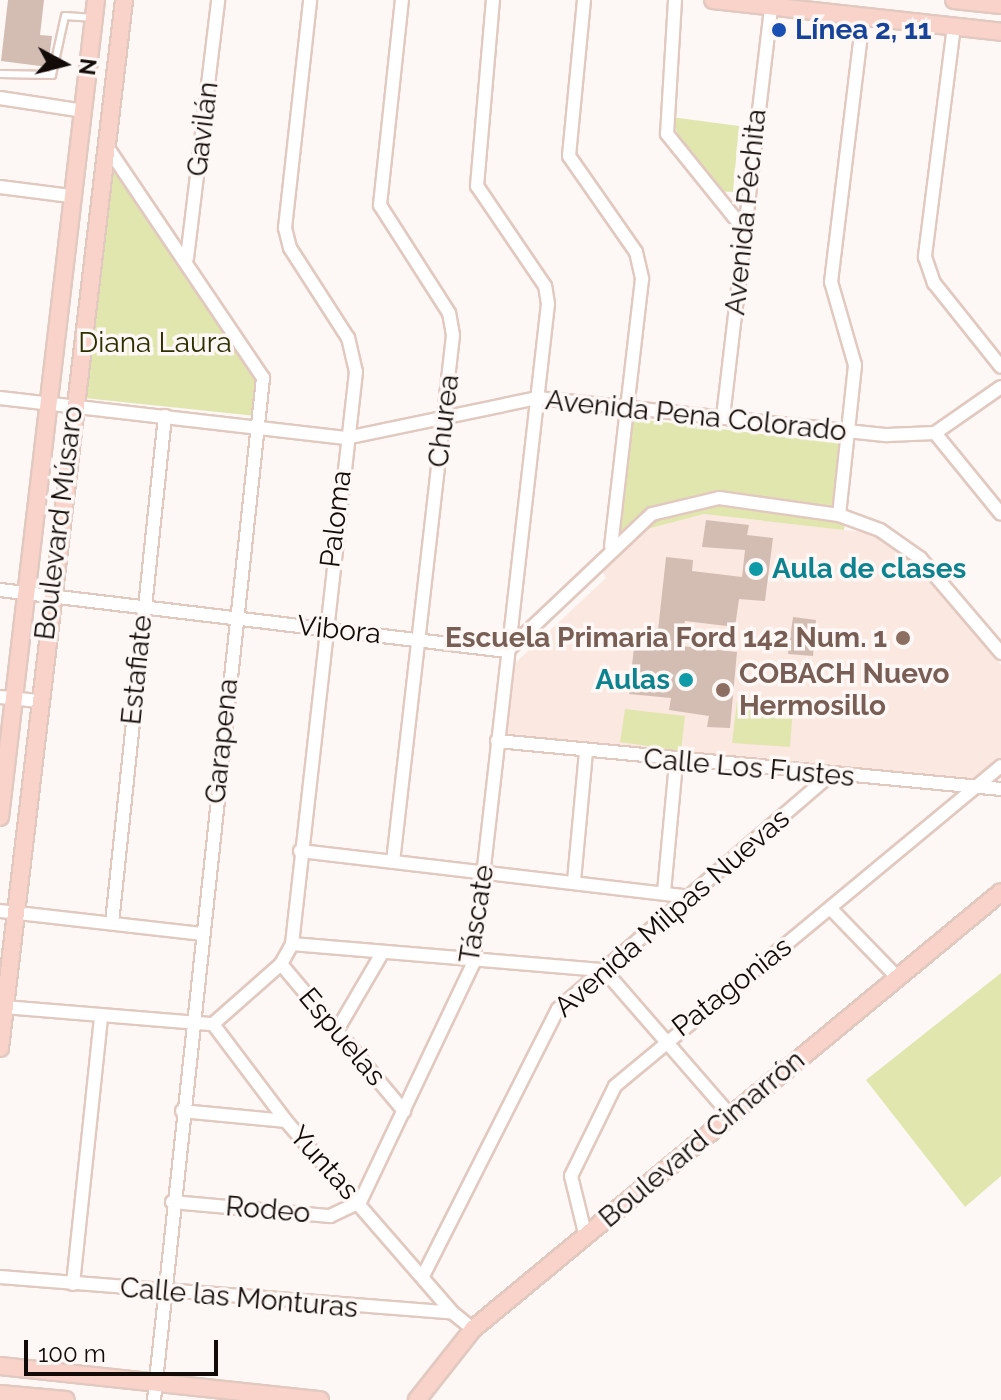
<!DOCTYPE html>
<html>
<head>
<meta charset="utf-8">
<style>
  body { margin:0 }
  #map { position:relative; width:1001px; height:1400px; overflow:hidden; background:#fdf8f6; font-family:Raleway,sans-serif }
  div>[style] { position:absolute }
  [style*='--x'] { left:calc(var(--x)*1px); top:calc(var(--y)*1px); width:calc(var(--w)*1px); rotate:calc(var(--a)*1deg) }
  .built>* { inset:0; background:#fbe8e0 }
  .green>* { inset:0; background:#e1e6ae }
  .building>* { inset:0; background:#d3bcb2 }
  .roads { filter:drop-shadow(2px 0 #e1c9c0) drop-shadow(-2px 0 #e1c9c0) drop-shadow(0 2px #e1c9c0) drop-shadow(0 -2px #e1c9c0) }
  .lane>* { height:6px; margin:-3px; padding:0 3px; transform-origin:3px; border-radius:3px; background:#fff }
  .street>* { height:12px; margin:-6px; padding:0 6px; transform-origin:6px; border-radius:6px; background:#fff }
  .secondary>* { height:16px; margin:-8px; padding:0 8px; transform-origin:8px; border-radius:8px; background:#f9d3ca }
  .dots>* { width:22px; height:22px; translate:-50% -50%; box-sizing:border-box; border:4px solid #fdf8f6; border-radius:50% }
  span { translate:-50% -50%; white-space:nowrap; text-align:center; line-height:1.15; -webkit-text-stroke:7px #fdf8f6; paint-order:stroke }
  .transit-label { font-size:28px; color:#164399; font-weight:700 }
  .left { translate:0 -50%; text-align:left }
  .street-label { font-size:28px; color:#120b08 }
  .park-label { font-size:28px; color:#2d2f00 }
  .culture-label { font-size:28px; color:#0d838f; font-weight:700 }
  .right { translate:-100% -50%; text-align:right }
  .education-label { font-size:28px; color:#785e54; font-weight:700 }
  .north { position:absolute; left:24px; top:24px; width:80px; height:80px; -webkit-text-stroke:6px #fdf8f6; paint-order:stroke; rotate:97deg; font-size:22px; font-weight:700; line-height:32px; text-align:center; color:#120b08 }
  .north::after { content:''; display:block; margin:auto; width:28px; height:36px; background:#120b08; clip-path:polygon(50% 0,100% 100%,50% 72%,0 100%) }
  .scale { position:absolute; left:24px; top:1340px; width:194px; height:36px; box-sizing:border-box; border:4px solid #120b08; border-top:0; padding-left:10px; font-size:24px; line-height:28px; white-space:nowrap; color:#120b08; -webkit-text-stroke:6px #fdf8f6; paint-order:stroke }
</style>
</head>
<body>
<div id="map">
  <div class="built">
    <i style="clip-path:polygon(704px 514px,880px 534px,917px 562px,1001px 665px,1001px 774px,990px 783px,504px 742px,512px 666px,606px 578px,597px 562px,651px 528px)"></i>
  </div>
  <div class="green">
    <i style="clip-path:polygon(671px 117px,739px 126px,733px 192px,715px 191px,686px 155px)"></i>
    <i style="clip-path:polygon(110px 165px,260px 386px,257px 416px,84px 398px)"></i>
    <i style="clip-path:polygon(629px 418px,852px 445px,844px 530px,704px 514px,651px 528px,609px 552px)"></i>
    <i style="clip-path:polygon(737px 701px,793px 707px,790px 747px,732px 743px)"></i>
    <i style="clip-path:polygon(625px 709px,685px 716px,681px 751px,620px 742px)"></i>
    <i style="clip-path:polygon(1001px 973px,1001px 1176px,965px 1207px,866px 1080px)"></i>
  </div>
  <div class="building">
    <i style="clip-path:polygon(8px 0,44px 0,40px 35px,52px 36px,48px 67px,1px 61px)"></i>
    <i style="clip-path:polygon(706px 520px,749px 525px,747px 535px,773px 538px,765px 601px,739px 599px,735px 627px,685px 621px,681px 646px,737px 652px,730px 728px,707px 727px,709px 716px,669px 710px,671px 698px,629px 694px,634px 647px,656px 649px,666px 557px,693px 560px,692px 571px,742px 577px,745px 550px,702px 547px)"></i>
    <i style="clip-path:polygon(793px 617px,816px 620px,813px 656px,788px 654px)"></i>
  </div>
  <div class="roads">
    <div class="lane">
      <i style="--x:0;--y:74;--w:52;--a:1.1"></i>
      <i style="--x:52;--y:75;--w:60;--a:-77.6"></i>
      <i style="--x:65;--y:16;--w:26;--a:4"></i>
    </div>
    <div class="street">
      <i style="--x:584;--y:0;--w:157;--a:95.5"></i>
      <i style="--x:569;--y:156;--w:117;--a:55.1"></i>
      <i style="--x:636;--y:252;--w:28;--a:77"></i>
      <i style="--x:642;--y:279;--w:269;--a:96.6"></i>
      <i style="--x:675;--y:0;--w:134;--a:93.4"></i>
      <i style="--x:667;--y:134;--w:119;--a:51.1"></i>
      <i style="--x:954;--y:26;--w:233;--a:97.2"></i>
      <i style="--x:925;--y:257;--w:28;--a:71"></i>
      <i style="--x:934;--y:283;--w:107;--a:51.4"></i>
      <i style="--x:0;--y:98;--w:85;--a:8.8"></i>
      <i style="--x:108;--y:148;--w:277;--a:56"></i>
      <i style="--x:263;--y:378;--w:1028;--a:96.09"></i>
      <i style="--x:0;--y:187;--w:71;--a:7.3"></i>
      <i style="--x:187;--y:258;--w:260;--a:-83.1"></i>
      <i style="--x:0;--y:398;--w:348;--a:6.6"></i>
      <i style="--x:346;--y:438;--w:196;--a:-11.8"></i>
      <i style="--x:538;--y:398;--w:351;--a:6.1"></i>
      <i style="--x:887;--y:435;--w:48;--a:-2.4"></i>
      <i style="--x:935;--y:433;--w:80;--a:-34.9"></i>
      <i style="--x:723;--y:417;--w:420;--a:-83.3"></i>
      <i style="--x:935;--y:433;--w:104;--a:50.8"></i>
      <i style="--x:839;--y:515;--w:151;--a:-83.9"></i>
      <i style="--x:855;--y:365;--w:86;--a:-106.1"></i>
      <i style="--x:831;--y:282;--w:267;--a:-83.1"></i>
      <i style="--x:0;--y:590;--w:511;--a:6.86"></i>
      <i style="--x:507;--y:651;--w:199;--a:-43.4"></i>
      <i style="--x:652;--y:514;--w:69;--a:-13.4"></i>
      <i style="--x:719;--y:498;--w:121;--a:8.1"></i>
      <i style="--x:839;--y:515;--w:44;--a:20.1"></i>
      <i style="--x:880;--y:530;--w:49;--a:35"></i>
      <i style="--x:920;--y:558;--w:125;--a:49.5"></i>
      <i style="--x:0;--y:697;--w:36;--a:6"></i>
      <i style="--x:497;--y:741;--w:506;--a:5.44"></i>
      <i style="--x:300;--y:851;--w:392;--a:6.7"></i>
      <i style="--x:393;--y:862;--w:530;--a:-83.5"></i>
      <i style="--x:453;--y:335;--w:22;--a:-100"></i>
      <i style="--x:449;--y:313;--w:128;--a:-122.6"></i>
      <i style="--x:380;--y:205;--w:206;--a:-83.9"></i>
      <i style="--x:574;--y:881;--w:131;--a:-84.7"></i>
      <i style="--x:664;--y:892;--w:130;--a:-84.7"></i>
      <i style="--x:831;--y:909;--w:95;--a:45.9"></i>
      <i style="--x:0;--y:911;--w:203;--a:6.5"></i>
      <i style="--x:112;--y:923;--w:510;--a:-84.03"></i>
      <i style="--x:292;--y:944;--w:313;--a:4.8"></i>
      <i style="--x:604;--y:970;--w:191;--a:49"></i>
      <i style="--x:281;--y:964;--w:192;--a:50.1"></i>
      <i style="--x:4;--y:1007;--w:210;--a:4.7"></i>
      <i style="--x:213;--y:1024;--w:121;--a:53"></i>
      <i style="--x:286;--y:1121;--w:254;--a:49"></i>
      <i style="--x:213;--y:1024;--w:91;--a:-41.4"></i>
      <i style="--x:281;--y:964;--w:23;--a:-61"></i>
      <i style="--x:292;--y:944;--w:576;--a:-83.62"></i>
      <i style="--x:356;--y:372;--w:35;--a:-103"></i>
      <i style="--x:348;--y:338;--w:107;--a:-122.8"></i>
      <i style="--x:290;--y:248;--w:21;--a:-104"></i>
      <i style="--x:285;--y:228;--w:229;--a:-83.7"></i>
      <i style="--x:336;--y:1032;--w:89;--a:-59.7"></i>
      <i style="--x:182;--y:1111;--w:104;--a:5.5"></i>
      <i style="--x:172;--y:1202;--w:159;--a:5.1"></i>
      <i style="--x:330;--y:1216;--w:33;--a:-25"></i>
      <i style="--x:360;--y:1202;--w:263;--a:-64.6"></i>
      <i style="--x:473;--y:964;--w:664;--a:-83.52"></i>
      <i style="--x:548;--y:304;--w:18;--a:-99"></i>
      <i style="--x:545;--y:286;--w:121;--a:-124.2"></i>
      <i style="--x:477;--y:186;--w:187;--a:-85.1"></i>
      <i style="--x:586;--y:1237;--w:63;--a:-103.8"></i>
      <i style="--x:571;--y:1176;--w:100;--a:-63.9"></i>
      <i style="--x:615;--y:1086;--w:501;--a:-39.66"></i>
      <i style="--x:423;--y:1276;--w:299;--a:-63.2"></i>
      <i style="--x:558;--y:1009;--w:357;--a:-40.7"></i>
      <i style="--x:0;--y:1277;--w:454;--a:4.5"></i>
      <i style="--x:453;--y:1313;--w:26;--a:39"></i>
      <i style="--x:73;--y:1284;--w:269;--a:-84"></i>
    </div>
    <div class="secondary">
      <i style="--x:713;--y:0;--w:290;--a:6.3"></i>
      <i style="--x:954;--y:0;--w:47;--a:6.1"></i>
      <i style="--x:0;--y:817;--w:823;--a:-83.3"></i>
      <i style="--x:0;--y:1048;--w:1055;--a:-83.25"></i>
      <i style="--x:0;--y:1366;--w:322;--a:6.1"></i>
      <i style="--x:0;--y:1394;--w:66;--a:5.2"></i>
      <i style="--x:417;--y:1400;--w:90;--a:-51.7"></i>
      <i style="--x:473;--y:1329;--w:685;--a:-39.61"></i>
    </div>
  </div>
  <div class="dots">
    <i style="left:779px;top:30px;background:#1a4fb4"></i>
    <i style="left:756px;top:569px;background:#0f9aa8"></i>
    <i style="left:903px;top:638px;background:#8d6e63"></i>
    <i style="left:686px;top:680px;background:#0f9aa8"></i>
    <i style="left:723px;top:690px;background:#8d6e63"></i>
  </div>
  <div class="transit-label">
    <span class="left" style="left:795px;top:30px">Línea 2, 11</span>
  </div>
  <div class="street-label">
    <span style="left:203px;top:129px;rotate:-83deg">Gavilán</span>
    <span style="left:746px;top:212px;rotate:-84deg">Avenida Péchita</span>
    <span style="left:696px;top:416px;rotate:6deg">Avenida Pena Colorado</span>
    <span style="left:444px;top:421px;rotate:-83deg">Churea</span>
    <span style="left:336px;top:519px;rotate:-83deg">Paloma</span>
    <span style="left:59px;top:523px;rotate:-83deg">Boulevard Músaro</span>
    <span style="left:339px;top:630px;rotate:6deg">Vibora</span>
    <span style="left:137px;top:670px;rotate:-84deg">Estafiate</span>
    <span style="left:222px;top:741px;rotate:-84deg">Garapena</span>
    <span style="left:749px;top:768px;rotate:5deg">Calle Los Fustes</span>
    <span style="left:672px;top:913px;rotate:-41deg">Avenida Milpas Nuevas</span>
    <span style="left:477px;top:914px;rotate:-81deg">Táscate</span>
    <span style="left:732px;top:987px;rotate:-38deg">Patagonias</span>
    <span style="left:342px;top:1037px;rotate:50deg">Espuelas</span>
    <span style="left:702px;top:1139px;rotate:-40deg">Boulevard Cimarrón</span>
    <span style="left:324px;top:1163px;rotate:48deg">Yuntas</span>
    <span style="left:268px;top:1210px;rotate:5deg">Rodeo</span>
    <span style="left:239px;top:1298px;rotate:5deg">Calle las Monturas</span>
  </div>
  <div class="park-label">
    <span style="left:155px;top:343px">Diana Laura</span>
  </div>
  <div class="culture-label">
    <span class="left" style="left:772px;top:569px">Aula de clases</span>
    <span class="right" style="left:670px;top:680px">Aulas</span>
  </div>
  <div class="education-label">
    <span class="right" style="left:887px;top:638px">Escuela Primaria Ford 142 Num. 1</span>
    <span class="left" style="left:739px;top:690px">COBACH Nuevo<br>Hermosillo</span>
  </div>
  <div class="north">N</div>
  <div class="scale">100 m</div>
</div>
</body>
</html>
